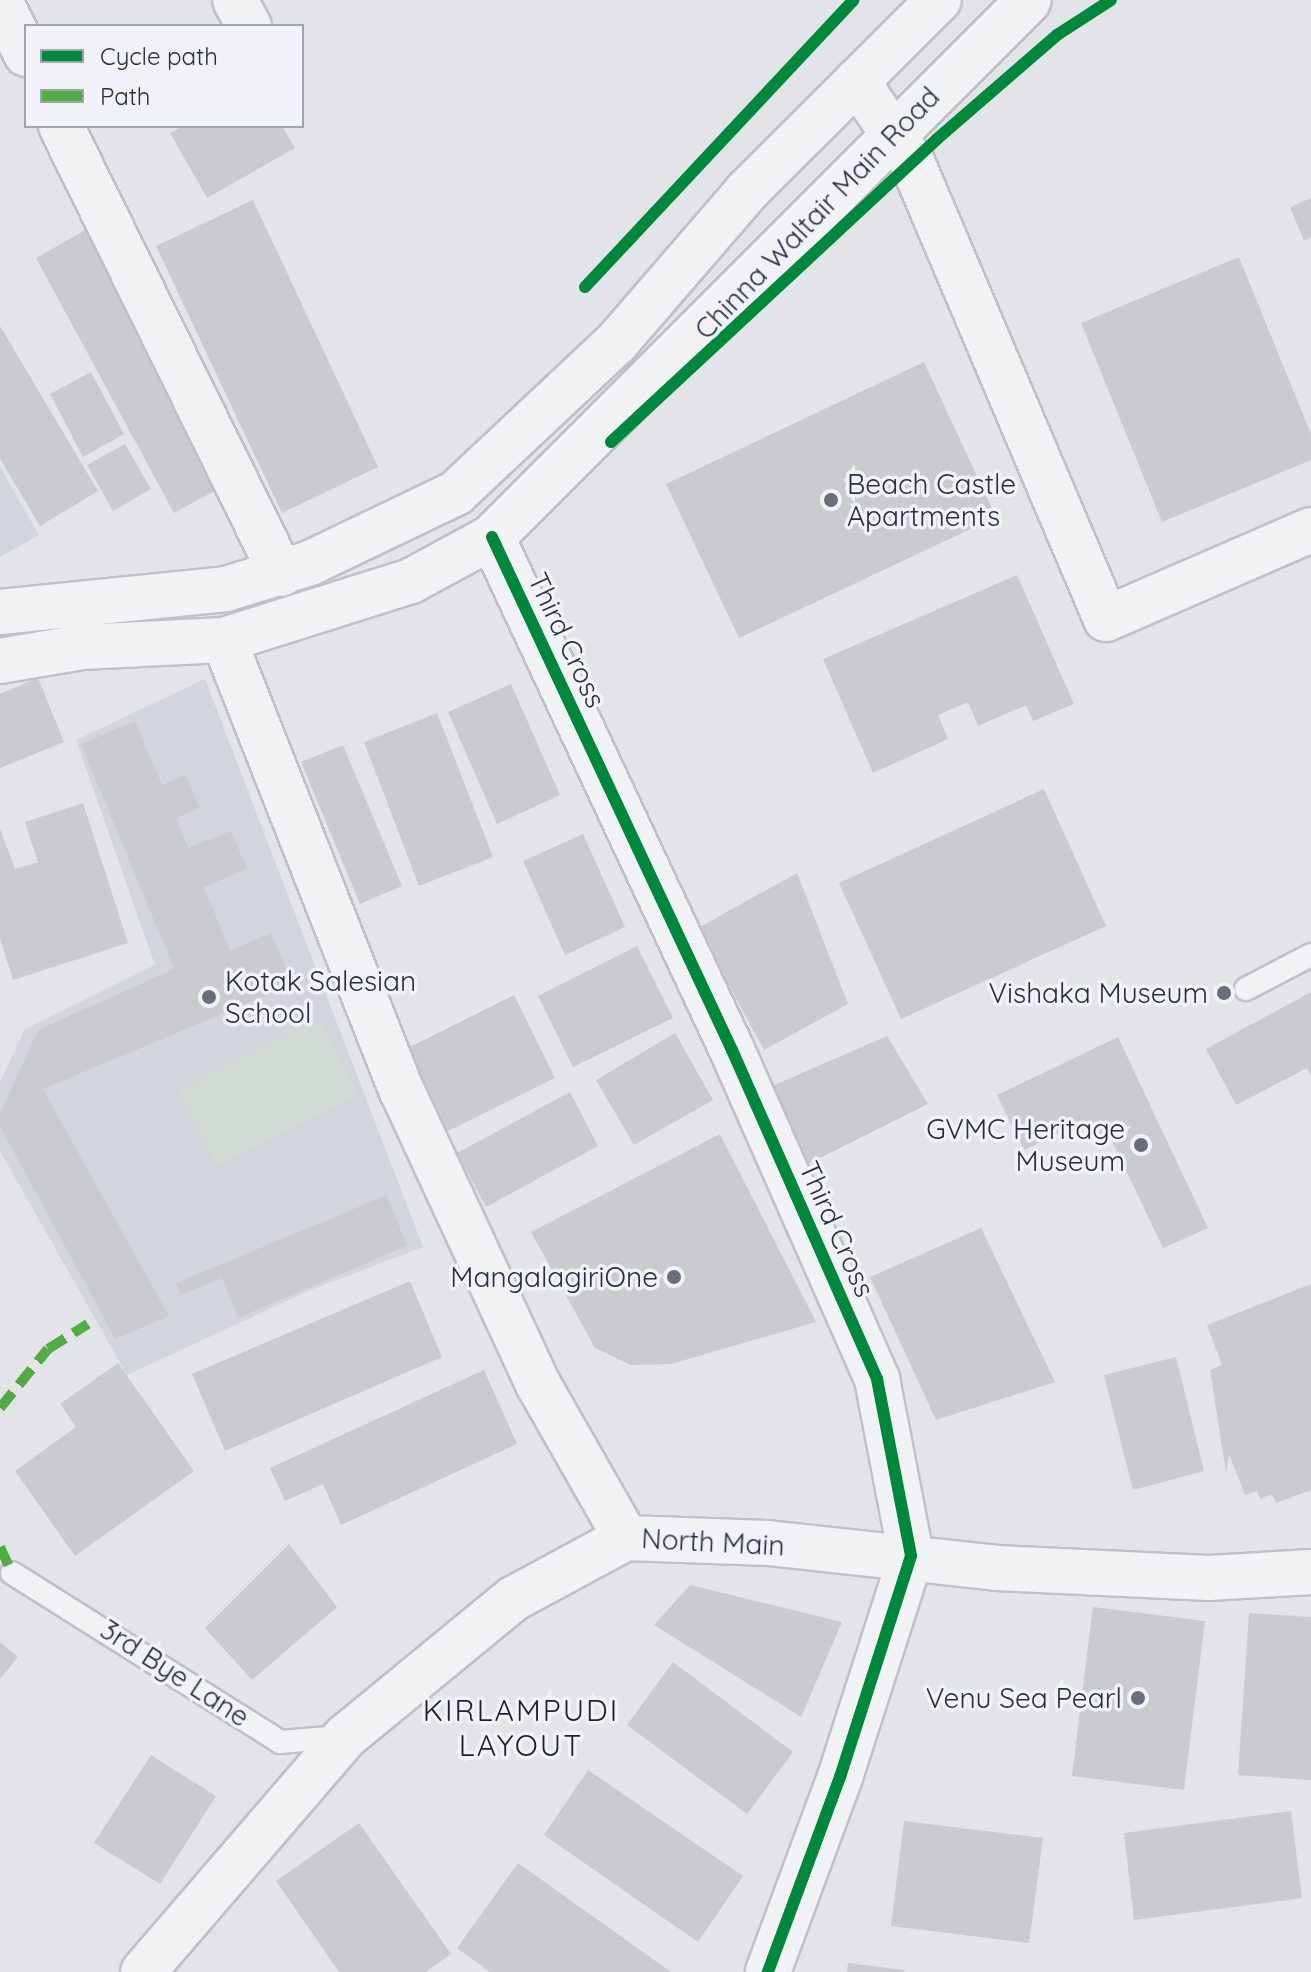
<!DOCTYPE html>
<html>
<head>
<meta charset="utf-8">
<style>
  body { margin:0 }
  #map { position:relative; width:1311px; height:1972px; overflow:hidden; background:#e2e4e7; font-family:Quicksand,sans-serif }
  div>[style] { position:absolute }
  [style*='--x'] { left:calc(var(--x)*1px); top:calc(var(--y)*1px); width:calc(var(--w)*1px); rotate:calc(var(--a)*1deg) }
  .built>* { inset:0; background:#d3d5dc }
  .green>* { inset:0; background:#d1dbd3 }
  .building>* { inset:0; background:#cacbcf }
  .roads { filter:drop-shadow(2px 0 #bfc1c5) drop-shadow(-2px 0 #bfc1c5) drop-shadow(0 2px #bfc1c5) drop-shadow(0 -2px #bfc1c5) }
  .service>* { height:22px; margin:-11px; padding:0 11px; transform-origin:11px; border-radius:11px; background:#f1f2f4 }
  .minor>* { height:44px; margin:-22px; padding:0 22px; transform-origin:22px; border-radius:22px; background:#f1f2f4 }
  .tertiary>* { height:44px; margin:-22px; padding:0 22px; transform-origin:22px; border-radius:22px; background:#f1f2f4 }
  .quiet>* { height:10px; margin-top:-5px; transform-origin:0; background:repeating-linear-gradient(90deg,#53ab46 0 20px,transparent 0 30px) }
  .cycleway>* { height:12px; margin:-6px; padding:0 6px; transform-origin:6px; border-radius:6px; background:#00873e }
  .dots>* { width:22px; height:22px; translate:-50% -50%; box-sizing:border-box; border:4px solid #f0f2f7; border-radius:50% }
  span { translate:-50% -50%; white-space:nowrap; text-align:center; line-height:1.15; -webkit-text-stroke:7px #f0f2f7; paint-order:stroke }
  .street-label { font-size:28px; color:#292e41 }
  .poi-label { font-size:28px; color:#292e41 }
  .left { translate:0 -50%; text-align:left }
  .right { translate:-100% -50%; text-align:right }
  .neighbourhood-label { font-size:30px; color:#1b1f31; letter-spacing:2px }
  .legend { position:absolute; left:24px; top:24px; width:280px; height:104px; box-sizing:border-box; background:#f0f2f7; border:2px solid #a0a4ae; margin:0; padding:10px 14px; list-style:none; font-size:24px; color:#292e41 }
  .legend li { display:flex; align-items:center; gap:16px; height:40px }
  .legend b { width:40px; border:2px solid #a0a4ae }
</style>
</head>
<body>
<div id="map">
  <div class="built">
    <i style="clip-path:polygon(0 467px,39px 535px,0 557px)"></i>
    <i style="clip-path:polygon(205px 679px,423px 1247px,308px 1291px,127px 1375px,0 1151px,0 1082px,25px 1029px,155px 965px,76px 740px)"></i>
  </div>
  <div class="green">
    <i style="clip-path:polygon(320px 1019px,358px 1095px,216px 1166px,178px 1091px)"></i>
  </div>
  <div class="building">
    <i style="clip-path:polygon(183px 126px,282px 126px,295px 148px,207px 198px,170px 133px)"></i>
    <i style="clip-path:polygon(1311px 198px,1311px 237px,1304px 241px,1290px 207px)"></i>
    <i style="clip-path:polygon(253px 200px,378px 467px,282px 513px,156px 246px)"></i>
    <i style="clip-path:polygon(89px 228px,227px 484px,174px 513px,36px 258px)"></i>
    <i style="clip-path:polygon(1239px 257px,1311px 434px,1311px 460px,1162px 522px,1081px 323px)"></i>
    <i style="clip-path:polygon(0 326px,98px 491px,40px 526px,0 459px)"></i>
    <i style="clip-path:polygon(924px 362px,996px 517px,739px 638px,666px 484px)"></i>
    <i style="clip-path:polygon(91px 372px,124px 434px,83px 457px,50px 394px)"></i>
    <i style="clip-path:polygon(125px 444px,151px 489px,113px 511px,87px 465px)"></i>
    <i style="clip-path:polygon(1017px 575px,1074px 704px,1033px 721px,1026px 705px,978px 726px,968px 702px,938px 715px,948px 739px,873px 773px,823px 659px)"></i>
    <i style="clip-path:polygon(38px 678px,64px 742px,0 768px,0 694px)"></i>
    <i style="clip-path:polygon(511px 684px,560px 795px,497px 824px,448px 712px)"></i>
    <i style="clip-path:polygon(437px 713px,493px 857px,419px 886px,364px 742px)"></i>
    <i style="clip-path:polygon(135px 721px,162px 785px,186px 775px,200px 808px,176px 818px,188px 848px,231px 831px,247px 869px,204px 887px,230px 951px,271px 933px,293px 984px,43px 1089px,169px 1316px,115px 1339px,0 1126px,0 1113px,38px 1030px,174px 969px,81px 744px)"></i>
    <i style="clip-path:polygon(343px 745px,402px 886px,360px 904px,301px 762px)"></i>
    <i style="clip-path:polygon(1044px 789px,1106px 926px,901px 1019px,839px 883px)"></i>
    <i style="clip-path:polygon(83px 803px,128px 943px,13px 980px,0 938px,0 829px,15px 869px,38px 862px,25px 822px)"></i>
    <i style="clip-path:polygon(583px 834px,625px 927px,565px 955px,523px 861px)"></i>
    <i style="clip-path:polygon(797px 873px,848px 1004px,764px 1050px,698px 928px)"></i>
    <i style="clip-path:polygon(637px 946px,673px 1018px,573px 1067px,538px 996px)"></i>
    <i style="clip-path:polygon(1311px 992px,1311px 1076px,1307px 1068px,1236px 1105px,1206px 1049px)"></i>
    <i style="clip-path:polygon(514px 995px,555px 1078px,448px 1131px,408px 1048px)"></i>
    <i style="clip-path:polygon(675px 1033px,713px 1100px,634px 1145px,596px 1080px)"></i>
    <i style="clip-path:polygon(887px 1036px,928px 1104px,808px 1164px,770px 1087px)"></i>
    <i style="clip-path:polygon(1118px 1037px,1208px 1228px,1163px 1248px,1111px 1139px,1077px 1125px,1024px 1150px,997px 1095px)"></i>
    <i style="clip-path:polygon(570px 1092px,598px 1146px,486px 1207px,457px 1153px)"></i>
    <i style="clip-path:polygon(720px 1134px,816px 1322px,671px 1364px,631px 1365px,595px 1348px,531px 1232px)"></i>
    <i style="clip-path:polygon(387px 1195px,407px 1246px,238px 1318px,222px 1278px,181px 1295px,176px 1283px)"></i>
    <i style="clip-path:polygon(981px 1228px,1055px 1382px,936px 1420px,870px 1277px)"></i>
    <i style="clip-path:polygon(410px 1281px,442px 1357px,225px 1451px,192px 1374px)"></i>
    <i style="clip-path:polygon(1311px 1284px,1311px 1490px,1276px 1503px,1272px 1494px,1260px 1499px,1257px 1491px,1245px 1495px,1229px 1454px,1226px 1473px,1210px 1370px,1222px 1365px,1207px 1325px)"></i>
    <i style="clip-path:polygon(1176px 1357px,1204px 1471px,1133px 1490px,1104px 1375px)"></i>
    <i style="clip-path:polygon(118px 1363px,194px 1471px,75px 1556px,15px 1471px,76px 1427px,60px 1404px)"></i>
    <i style="clip-path:polygon(484px 1370px,517px 1444px,341px 1525px,323px 1484px,285px 1501px,270px 1468px)"></i>
    <i style="clip-path:polygon(289px 1544px,337px 1607px,252px 1680px,205px 1628px)"></i>
    <i style="clip-path:polygon(690px 1585px,842px 1622px,801px 1717px,654px 1625px)"></i>
    <i style="clip-path:polygon(1093px 1607px,1205px 1621px,1184px 1790px,1072px 1776px)"></i>
    <i style="clip-path:polygon(1249px 1613px,1311px 1617px,1311px 1780px,1238px 1775px)"></i>
    <i style="clip-path:polygon(0 1642px,18px 1657px,0 1679px)"></i>
    <i style="clip-path:polygon(673px 1662px,793px 1752px,747px 1814px,627px 1725px)"></i>
    <i style="clip-path:polygon(151px 1755px,216px 1796px,160px 1884px,94px 1843px)"></i>
    <i style="clip-path:polygon(588px 1770px,743px 1876px,698px 1942px,544px 1835px)"></i>
    <i style="clip-path:polygon(1291px 1811px,1302px 1898px,1134px 1920px,1124px 1833px)"></i>
    <i style="clip-path:polygon(904px 1821px,1043px 1838px,1029px 1943px,891px 1926px)"></i>
    <i style="clip-path:polygon(359px 1823px,451px 1954px,426px 1972px,339px 1972px,276px 1881px)"></i>
    <i style="clip-path:polygon(518px 1863px,671px 1972px,490px 1972px,457px 1948px)"></i>
    <i style="clip-path:polygon(848px 1963px,905px 1970px,904px 1972px,847px 1972px)"></i>
  </div>
  <div class="roads">
    <div class="service">
      <i style="--x:1246;--y:989;--w:73;--a:-27.6"></i>
      <i style="--x:12;--y:1573;--w:317;--a:32.2"></i>
      <i style="--x:280;--y:1742;--w:61;--a:-4.7"></i>
    </div>
    <div class="minor">
      <i style="--x:235;--y:0;--w:30;--a:62"></i>
      <i style="--x:0;--y:1;--w:59;--a:63.9"></i>
      <i style="--x:857;--y:81;--w:98;--a:55.8"></i>
      <i style="--x:912;--y:162;--w:496;--a:67"></i>
      <i style="--x:1106;--y:619;--w:223;--a:-23.5"></i>
      <i style="--x:61;--y:126;--w:499;--a:63.8"></i>
      <i style="--x:492;--y:537;--w:566;--a:64.93"></i>
      <i style="--x:732;--y:1050;--w:360;--a:66.2"></i>
      <i style="--x:877;--y:1379;--w:180;--a:79.1"></i>
      <i style="--x:911;--y:1556;--w:232;--a:107.8"></i>
      <i style="--x:840;--y:1777;--w:208;--a:110.3"></i>
      <i style="--x:224;--y:640;--w:485;--a:68.5"></i>
      <i style="--x:402;--y:1091;--w:323;--a:65.1"></i>
      <i style="--x:538;--y:1384;--w:177;--a:60.3"></i>
    </div>
    <div class="tertiary">
      <i style="--x:0;--y:612;--w:227;--a:-5.8"></i>
      <i style="--x:226;--y:589;--w:88;--a:-17.2"></i>
      <i style="--x:310;--y:563;--w:162;--a:-25.6"></i>
      <i style="--x:456;--y:493;--w:219;--a:-43.2"></i>
      <i style="--x:616;--y:343;--w:201;--a:-49.2"></i>
      <i style="--x:747;--y:191;--w:271;--a:-44.9"></i>
      <i style="--x:0;--y:661;--w:83;--a:-9.7"></i>
      <i style="--x:82;--y:647;--w:142;--a:-2.8"></i>
      <i style="--x:224;--y:640;--w:196;--a:-17.5"></i>
      <i style="--x:411;--y:581;--w:92;--a:-28.5"></i>
      <i style="--x:492;--y:537;--w:759;--a:-45"></i>
      <i style="--x:143;--y:1972;--w:310;--a:-49.3"></i>
      <i style="--x:345;--y:1737;--w:217;--a:-39.4"></i>
      <i style="--x:513;--y:1599;--w:128;--a:-28.4"></i>
      <i style="--x:626;--y:1538;--w:142;--a:2"></i>
      <i style="--x:768;--y:1543;--w:230;--a:6.2"></i>
      <i style="--x:997;--y:1568;--w:212;--a:2.7"></i>
      <i style="--x:1209;--y:1578;--w:102;--a:-3.4"></i>
    </div>
  </div>
  <div class="quiet">
    <i style="--x:0;--y:1408;--w:76;--a:-50.9"></i>
    <i style="--x:48;--y:1349;--w:47;--a:-32"></i>
    <i style="--x:0;--y:1547;--w:29;--a:65"></i>
  </div>
  <div class="cycleway">
    <i style="--x:585;--y:287;--w:393;--a:-46.9"></i>
    <i style="--x:611;--y:442;--w:445;--a:-42.9"></i>
    <i style="--x:937;--y:139;--w:159;--a:-40.9"></i>
    <i style="--x:1057;--y:35;--w:64;--a:-32.9"></i>
    <i style="--x:492;--y:537;--w:566;--a:64.93"></i>
    <i style="--x:732;--y:1050;--w:360;--a:66.2"></i>
    <i style="--x:877;--y:1379;--w:180;--a:79.1"></i>
    <i style="--x:911;--y:1556;--w:232;--a:107.8"></i>
    <i style="--x:840;--y:1777;--w:208;--a:110.3"></i>
  </div>
  <div class="dots">
    <i style="left:831px;top:500px;background:#6a6e7b"></i>
    <i style="left:1224px;top:993px;background:#6a6e7b"></i>
    <i style="left:209px;top:997px;background:#6a6e7b"></i>
    <i style="left:1141px;top:1145px;background:#6a6e7b"></i>
    <i style="left:674px;top:1277px;background:#6a6e7b"></i>
    <i style="left:1138px;top:1698px;background:#6a6e7b"></i>
  </div>
  <div class="street-label">
    <span style="left:817px;top:213px;rotate:-46deg">Chinna Waltair Main Road</span>
    <span style="left:567px;top:640px;rotate:65deg">Third Cross</span>
    <span style="left:837px;top:1229px;rotate:66deg">Third Cross</span>
    <span style="left:713px;top:1542px;rotate:3deg">North Main</span>
    <span style="left:175px;top:1673px;rotate:33deg">3rd Bye Lane</span>
  </div>
  <div class="poi-label">
    <span class="left" style="left:847px;top:500px">Beach Castle<br>Apartments</span>
    <span class="left" style="left:225px;top:997px">Kotak Salesian<br>School</span>
    <span class="right" style="left:1208px;top:993px">Vishaka Museum</span>
    <span class="right" style="left:1125px;top:1145px">GVMC Heritage<br>Museum</span>
    <span class="right" style="left:658px;top:1277px">MangalagiriOne</span>
    <span class="right" style="left:1122px;top:1698px">Venu Sea Pearl</span>
  </div>
  <div class="neighbourhood-label">
    <span style="left:521px;top:1727px">KIRLAMPUDI<br>LAYOUT</span>
  </div>
  <ul class="legend">
  <li><b style="height:10px;background:#00873e"></b>Cycle path</li>
  <li><b style="height:10px;background:#53ab46"></b>Path</li>
  </ul>
</div>
</body>
</html>
